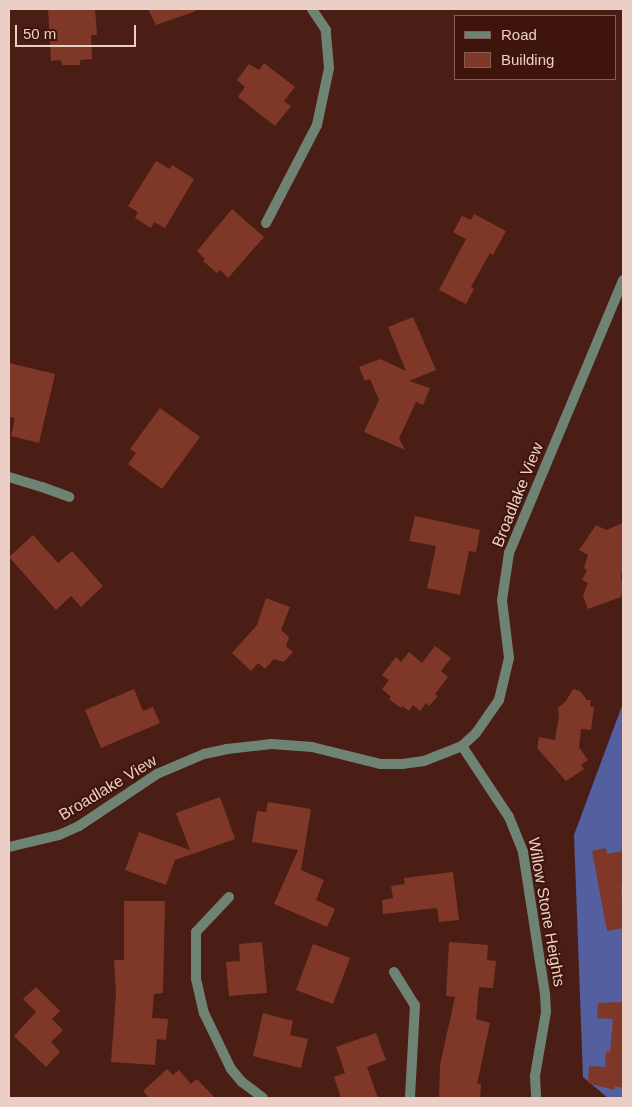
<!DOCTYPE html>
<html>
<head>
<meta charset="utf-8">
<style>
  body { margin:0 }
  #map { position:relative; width:632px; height:1107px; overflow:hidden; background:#4a1e14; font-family:Arial,sans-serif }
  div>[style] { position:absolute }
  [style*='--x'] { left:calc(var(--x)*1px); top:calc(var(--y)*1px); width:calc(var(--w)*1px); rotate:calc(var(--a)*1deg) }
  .forest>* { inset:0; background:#535f9f }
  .building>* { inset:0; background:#7f3827 }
  .minor>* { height:10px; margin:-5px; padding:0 5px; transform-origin:5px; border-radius:5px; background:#6f8375 }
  span { translate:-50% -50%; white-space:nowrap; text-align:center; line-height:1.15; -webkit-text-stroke:4px #3f140a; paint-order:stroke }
  .street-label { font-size:16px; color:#ebcec6 }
  .frame { position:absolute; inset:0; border:10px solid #ebcec6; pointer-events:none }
  .legend { position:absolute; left:454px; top:15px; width:162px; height:65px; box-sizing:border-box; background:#3f140a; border:1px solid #845e55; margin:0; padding:6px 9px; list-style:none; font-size:15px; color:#ebcec6 }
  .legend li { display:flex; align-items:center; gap:10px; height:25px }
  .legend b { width:25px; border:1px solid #845e55 }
  .scale { position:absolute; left:15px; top:25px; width:121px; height:22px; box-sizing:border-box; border:2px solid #ebcec6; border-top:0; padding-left:6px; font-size:15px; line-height:18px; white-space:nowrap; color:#ebcec6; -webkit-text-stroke:4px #3f140a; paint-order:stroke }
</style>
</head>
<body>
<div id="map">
  <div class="forest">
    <i style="clip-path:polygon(623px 703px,623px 1098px,608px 1098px,583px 1077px,574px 835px)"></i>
  </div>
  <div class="building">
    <i style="clip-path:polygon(48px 9px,95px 9px,97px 35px,91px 35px,92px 59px,80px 60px,80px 65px,62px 65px,61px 60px,51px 61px)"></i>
    <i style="clip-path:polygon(148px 9px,196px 9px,196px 11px,156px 25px)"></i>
    <i style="clip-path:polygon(264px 63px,295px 87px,284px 101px,291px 106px,275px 126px,238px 97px,245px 87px,237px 80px,249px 64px,259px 70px)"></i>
    <i style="clip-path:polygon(156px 161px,170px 169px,172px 165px,194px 179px,165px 228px,154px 222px,151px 228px,135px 218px,138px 212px,128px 206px)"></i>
    <i style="clip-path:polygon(232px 209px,264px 237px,228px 278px,220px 270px,217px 273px,203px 261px,205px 259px,197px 251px)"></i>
    <i style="clip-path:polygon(474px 214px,506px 231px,493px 255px,490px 253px,471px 287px,474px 289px,466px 304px,439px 290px,466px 239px,453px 232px,462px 216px,471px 220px)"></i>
    <i style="clip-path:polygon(413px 317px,436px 370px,409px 381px,430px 388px,423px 405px,416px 402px,399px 438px,405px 450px,364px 432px,379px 400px,370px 379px,365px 381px,359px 367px,380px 359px,406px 371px,388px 327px)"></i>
    <i style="clip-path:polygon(9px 363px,55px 374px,39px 443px,11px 436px,15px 418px,9px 417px)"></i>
    <i style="clip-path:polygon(160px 408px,200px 437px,162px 489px,128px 464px,136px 453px,130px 449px)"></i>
    <i style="clip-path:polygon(415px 516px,480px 530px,476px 552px,469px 551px,460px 595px,427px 588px,436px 546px,409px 541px)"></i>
    <i style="clip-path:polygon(623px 523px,623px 569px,621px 576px,623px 589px,621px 597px,588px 609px,583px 595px,588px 583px,582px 580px,587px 570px,584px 568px,588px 555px,579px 550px,596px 525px,606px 530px)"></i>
    <i style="clip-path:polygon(33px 535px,58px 563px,72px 551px,103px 586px,81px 607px,71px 596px,56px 610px,9px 557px)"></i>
    <i style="clip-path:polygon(266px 598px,290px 607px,281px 630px,289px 637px,286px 646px,293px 652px,284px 662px,274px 659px,265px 669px,258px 663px,251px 671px,232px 653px,257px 625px)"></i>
    <i style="clip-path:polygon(435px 646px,451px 658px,441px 671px,448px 677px,435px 694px,438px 696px,429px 706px,426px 703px,420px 711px,413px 705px,409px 711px,402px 706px,401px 708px,389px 699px,391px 697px,382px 689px,389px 680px,382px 675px,396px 657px,401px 662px,409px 652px,422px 663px)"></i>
    <i style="clip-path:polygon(134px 689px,143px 711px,153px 707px,160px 723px,101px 748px,85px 710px)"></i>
    <i style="clip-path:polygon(573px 689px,580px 691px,587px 700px,591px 700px,590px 707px,594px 707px,591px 730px,581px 729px,579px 747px,588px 760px,581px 765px,584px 769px,566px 781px,537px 748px,539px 737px,555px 740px,559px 716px,558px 708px,566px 701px)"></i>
    <i style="clip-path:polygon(220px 797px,235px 839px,175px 860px,166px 885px,125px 870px,139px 832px,190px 850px,176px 813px)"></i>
    <i style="clip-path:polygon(268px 802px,311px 809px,301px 870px,324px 880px,316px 900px,335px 909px,327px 927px,274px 904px,298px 850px,252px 842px,257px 811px,266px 812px)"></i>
    <i style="clip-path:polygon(606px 848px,607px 854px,623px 851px,623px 886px,621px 886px,623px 928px,607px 931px,592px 851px)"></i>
    <i style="clip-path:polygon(453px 872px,459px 920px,439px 922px,437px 908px,383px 914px,382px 900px,393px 898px,391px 886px,405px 884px,404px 878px)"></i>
    <i style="clip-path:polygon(124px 901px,165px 901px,163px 993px,154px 994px,152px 1018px,168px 1019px,166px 1040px,157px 1039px,155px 1065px,111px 1062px,116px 994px,114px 960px,124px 960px)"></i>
    <i style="clip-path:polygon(262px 942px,267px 993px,229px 996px,226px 962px,240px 961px,239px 944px)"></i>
    <i style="clip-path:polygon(449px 942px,488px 945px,487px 960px,496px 961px,493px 988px,479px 987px,476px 1019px,490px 1023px,477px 1084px,481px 1084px,480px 1098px,439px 1098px,440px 1065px,455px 997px,446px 996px)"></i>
    <i style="clip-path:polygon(313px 944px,350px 958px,333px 1004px,296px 990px)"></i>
    <i style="clip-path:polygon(36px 987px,60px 1011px,52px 1019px,63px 1030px,51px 1042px,60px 1052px,46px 1067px,14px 1036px,36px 1012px,23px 999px)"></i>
    <i style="clip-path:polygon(623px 1002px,623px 1088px,615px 1086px,614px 1090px,588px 1083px,589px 1066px,605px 1067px,606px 1051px,610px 1052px,613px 1019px,597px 1018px,598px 1003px)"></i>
    <i style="clip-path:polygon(263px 1013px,293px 1021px,290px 1035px,308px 1039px,301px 1068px,253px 1056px)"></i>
    <i style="clip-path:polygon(376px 1033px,386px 1060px,367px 1067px,378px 1098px,341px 1098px,334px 1077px,345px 1073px,336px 1047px)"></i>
    <i style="clip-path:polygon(167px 1069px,173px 1075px,179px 1070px,191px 1084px,197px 1079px,215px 1098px,149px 1098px,143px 1091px)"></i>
  </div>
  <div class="minor">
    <i style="--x:266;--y:223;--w:110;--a:-62.5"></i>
    <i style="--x:317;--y:125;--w:58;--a:-78.1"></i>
    <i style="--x:329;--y:68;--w:38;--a:-95"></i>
    <i style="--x:326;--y:30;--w:25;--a:-124"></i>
    <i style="--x:9;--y:477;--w:34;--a:17"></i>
    <i style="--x:42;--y:487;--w:29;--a:20"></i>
    <i style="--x:462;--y:746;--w:85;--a:56.5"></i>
    <i style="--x:509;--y:817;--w:38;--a:68"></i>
    <i style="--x:523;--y:852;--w:144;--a:81.2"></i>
    <i style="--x:545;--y:994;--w:18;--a:87"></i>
    <i style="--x:546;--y:1012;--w:65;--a:99.8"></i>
    <i style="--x:535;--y:1076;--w:22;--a:87"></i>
    <i style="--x:9;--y:847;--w:51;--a:-13.5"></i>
    <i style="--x:59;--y:835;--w:22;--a:-24"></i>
    <i style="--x:79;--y:826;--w:94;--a:-33.7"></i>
    <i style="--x:157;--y:774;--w:51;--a:-23.1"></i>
    <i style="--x:204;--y:754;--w:24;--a:-12"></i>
    <i style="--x:227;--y:749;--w:45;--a:-6.3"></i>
    <i style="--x:272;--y:744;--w:40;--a:4.3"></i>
    <i style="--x:312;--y:747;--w:70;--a:14"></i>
    <i style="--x:380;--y:764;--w:22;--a:0"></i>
    <i style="--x:402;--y:764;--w:22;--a:-8"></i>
    <i style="--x:424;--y:761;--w:41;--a:-21.5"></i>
    <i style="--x:462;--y:746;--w:19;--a:-43"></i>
    <i style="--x:476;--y:733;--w:40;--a:-55.1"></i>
    <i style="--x:499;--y:700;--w:43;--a:-76.6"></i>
    <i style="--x:509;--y:658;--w:58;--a:-96.9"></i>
    <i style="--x:502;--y:600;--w:48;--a:-81.5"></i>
    <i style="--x:509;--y:553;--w:296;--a:-67.3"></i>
    <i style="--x:229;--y:897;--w:48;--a:133.3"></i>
    <i style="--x:196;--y:932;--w:47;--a:90"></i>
    <i style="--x:196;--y:979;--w:35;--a:77"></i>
    <i style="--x:204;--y:1013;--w:62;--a:64.3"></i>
    <i style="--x:231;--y:1069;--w:17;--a:50"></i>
    <i style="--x:242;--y:1082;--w:26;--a:37"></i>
    <i style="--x:394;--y:972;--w:39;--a:58"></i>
    <i style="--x:415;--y:1005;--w:93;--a:93.1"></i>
  </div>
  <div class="street-label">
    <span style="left:518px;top:495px;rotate:-68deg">Broadlake View</span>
    <span style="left:108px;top:788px;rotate:-31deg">Broadlake View</span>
    <span style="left:546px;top:912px;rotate:80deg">Willow Stone Heights</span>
  </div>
  <div class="frame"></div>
  <ul class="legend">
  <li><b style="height:6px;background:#6f8375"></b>Road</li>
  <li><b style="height:14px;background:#7f3827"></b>Building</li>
  </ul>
  <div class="scale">50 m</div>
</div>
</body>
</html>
